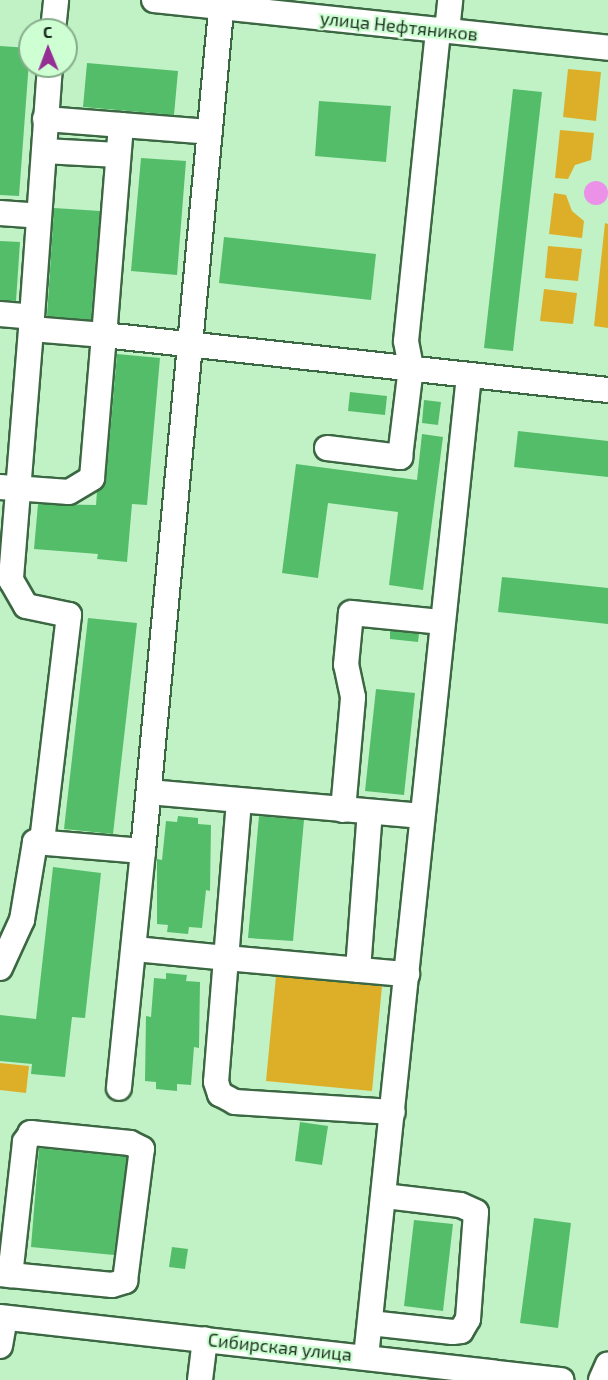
<!DOCTYPE html>
<html>
<head>
<meta charset="utf-8">
<style>
  body { margin:0 }
  #map { position:relative; width:608px; height:1380px; overflow:hidden; background:#c1f2c6; font-family:"Exo 2",sans-serif }
  div>[style] { position:absolute }
  [style*='--x'] { left:calc(var(--x)*1px); top:calc(var(--y)*1px); width:calc(var(--w)*1px); rotate:calc(var(--a)*1deg) }
  .green>* { inset:0; background:#ddaf29 }
  .water>* { inset:0; background:#eb91e8 }
  .round { border-radius:50% }
  .building>* { inset:0; background:#54bd6a }
  .roads { filter:drop-shadow(2px 0 #3b6742) drop-shadow(-2px 0 #3b6742) drop-shadow(0 2px #3b6742) drop-shadow(0 -2px #3b6742) }
  .minor>* { height:24px; margin:-12px; padding:0 12px; transform-origin:12px; border-radius:12px; background:#fff }
  span { translate:-50% -50%; white-space:nowrap; text-align:center; line-height:1.15; -webkit-text-stroke:4.5px #ceffd3; paint-order:stroke }
  .street-label { font-size:18px; color:#1d3020 }
  .north { position:absolute; left:18px; top:18px; width:60px; height:60px; box-sizing:border-box; background:#ceffd3; border:2px solid #87ac8b; border-radius:50%; rotate:359deg; font-size:16px; font-weight:700; line-height:24px; text-align:center; color:#1d3020 }
  .north::after { content:''; display:block; margin:auto; width:21px; height:27px; background:#952f94; clip-path:polygon(50% 0,100% 100%,50% 72%,0 100%) }
</style>
</head>
<body>
<div id="map">
  <div class="green">
    <i style="clip-path:polygon(568px 69px,601px 72px,596px 121px,563px 117px)"></i>
    <i style="clip-path:polygon(560px 130px,594px 133px,591px 160px,575px 165px,568px 179px,555px 178px)"></i>
    <i style="clip-path:polygon(554px 193px,566px 195px,572px 211px,584px 221px,582px 238px,549px 234px)"></i>
    <i style="clip-path:polygon(605px 223px,608px 224px,608px 328px,594px 326px)"></i>
    <i style="clip-path:polygon(548px 246px,582px 249px,578px 281px,545px 278px)"></i>
    <i style="clip-path:polygon(544px 289px,577px 293px,573px 324px,540px 321px)"></i>
    <i style="clip-path:polygon(276px 976px,382px 986px,372px 1091px,266px 1081px)"></i>
    <i style="clip-path:polygon(0 1063px,29px 1066px,26px 1093px,0 1090px)"></i>
  </div>
  <div class="water">
    <i class="round" style="left:584px;top:181px;width:24px;height:24px"></i>
  </div>
  <div class="building">
    <i style="clip-path:polygon(0 46px,30px 48px,19px 196px,0 195px)"></i>
    <i style="clip-path:polygon(87px 63px,178px 71px,174px 115px,83px 107px)"></i>
    <i style="clip-path:polygon(513px 89px,542px 92px,513px 351px,484px 348px)"></i>
    <i style="clip-path:polygon(319px 101px,391px 106px,386px 162px,315px 156px)"></i>
    <i style="clip-path:polygon(141px 158px,186px 161px,177px 275px,131px 271px)"></i>
    <i style="clip-path:polygon(54px 208px,100px 211px,91px 320px,47px 316px)"></i>
    <i style="clip-path:polygon(224px 237px,376px 254px,371px 300px,219px 283px)"></i>
    <i style="clip-path:polygon(0 241px,20px 242px,16px 301px,0 300px)"></i>
    <i style="clip-path:polygon(117px 354px,160px 358px,147px 505px,132px 504px,127px 562px,97px 559px,98px 554px,34px 549px,38px 504px,96px 505px,97px 491px,106px 479px)"></i>
    <i style="clip-path:polygon(350px 392px,387px 396px,385px 415px,348px 411px)"></i>
    <i style="clip-path:polygon(424px 400px,441px 402px,438px 425px,422px 423px)"></i>
    <i style="clip-path:polygon(518px 431px,608px 441px,608px 477px,514px 467px)"></i>
    <i style="clip-path:polygon(422px 434px,443px 437px,423px 590px,389px 585px,398px 512px,328px 503px,318px 578px,282px 573px,296px 464px,417px 480px)"></i>
    <i style="clip-path:polygon(502px 577px,608px 588px,608px 624px,498px 612px)"></i>
    <i style="clip-path:polygon(88px 618px,137px 623px,113px 834px,64px 829px)"></i>
    <i style="clip-path:polygon(390px 631px,419px 634px,418px 642px,390px 639px)"></i>
    <i style="clip-path:polygon(376px 689px,415px 693px,404px 795px,365px 791px)"></i>
    <i style="clip-path:polygon(178px 816px,198px 818px,198px 824px,211px 825px,210px 891px,206px 890px,202px 928px,189px 927px,188px 934px,167px 932px,168px 925px,157px 924px,157px 859px,162px 860px,166px 821px,177px 822px)"></i>
    <i style="clip-path:polygon(259px 816px,304px 820px,293px 941px,248px 938px)"></i>
    <i style="clip-path:polygon(53px 867px,101px 873px,85px 1018px,72px 1017px,65px 1077px,31px 1074px,32px 1064px,0 1061px,0 1015px,36px 1019px)"></i>
    <i style="clip-path:polygon(166px 973px,187px 975px,186px 981px,200px 982px,199px 1048px,194px 1047px,191px 1085px,177px 1084px,177px 1091px,156px 1089px,156px 1082px,145px 1081px,146px 1016px,151px 1017px,154px 978px,166px 979px)"></i>
    <i style="clip-path:polygon(300px 1122px,328px 1126px,322px 1165px,295px 1161px)"></i>
    <i style="clip-path:polygon(39px 1148px,127px 1157px,114px 1255px,31px 1247px)"></i>
    <i style="clip-path:polygon(534px 1218px,571px 1223px,558px 1328px,520px 1323px)"></i>
    <i style="clip-path:polygon(414px 1220px,453px 1224px,443px 1311px,404px 1306px)"></i>
    <i style="clip-path:polygon(172px 1247px,188px 1249px,185px 1269px,169px 1267px)"></i>
  </div>
  <div class="roads">
    <div class="minor">
      <i style="--x:154;--y:0;--w:457;--a:6"></i>
      <i style="--x:53;--y:30;--w:30;--a:-84"></i>
      <i style="--x:447;--y:31;--w:31;--a:-84"></i>
      <i style="--x:45;--y:119;--w:165;--a:4.5"></i>
      <i style="--x:121;--y:125;--w:211;--a:94.6"></i>
      <i style="--x:104;--y:335;--w:507;--a:6.23"></i>
      <i style="--x:44;--y:151;--w:74;--a:3.1"></i>
      <i style="--x:0;--y:213;--w:39;--a:4"></i>
      <i style="--x:0;--y:314;--w:32;--a:5"></i>
      <i style="--x:32;--y:317;--w:252;--a:-85.9"></i>
      <i style="--x:32;--y:317;--w:264;--a:94.6"></i>
      <i style="--x:11;--y:580;--w:30;--a:60"></i>
      <i style="--x:26;--y:606;--w:44;--a:11.8"></i>
      <i style="--x:69;--y:615;--w:227;--a:96.8"></i>
      <i style="--x:327;--y:448;--w:74;--a:7"></i>
      <i style="--x:400;--y:457;--w:91;--a:-83"></i>
      <i style="--x:411;--y:367;--w:26;--a:-101"></i>
      <i style="--x:406;--y:341;--w:313;--a:-84.1"></i>
      <i style="--x:0;--y:487;--w:69;--a:4.1"></i>
      <i style="--x:69;--y:492;--w:27;--a:-31"></i>
      <i style="--x:92;--y:478;--w:144;--a:-85.2"></i>
      <i style="--x:104;--y:335;--w:73;--a:-175.3"></i>
      <i style="--x:149;--y:792;--w:274;--a:5"></i>
      <i style="--x:239;--y:801;--w:158;--a:94.7"></i>
      <i style="--x:226;--y:958;--w:182;--a:5.1"></i>
      <i style="--x:343;--y:810;--w:113;--a:-84.9"></i>
      <i style="--x:353;--y:697;--w:33;--a:-102"></i>
      <i style="--x:346;--y:665;--w:52;--a:-84.5"></i>
      <i style="--x:351;--y:613;--w:90;--a:5.7"></i>
      <i style="--x:143;--y:851;--w:855;--a:-84.7"></i>
      <i style="--x:135;--y:949;--w:91;--a:5.6"></i>
      <i style="--x:226;--y:958;--w:124;--a:94.6"></i>
      <i style="--x:216;--y:1082;--w:13;--a:72"></i>
      <i style="--x:220;--y:1094;--w:17;--a:28"></i>
      <i style="--x:235;--y:1102;--w:158;--a:3.6"></i>
      <i style="--x:0;--y:968;--w:53;--a:-65.4"></i>
      <i style="--x:22;--y:920;--w:79;--a:-80.5"></i>
      <i style="--x:35;--y:842;--w:108;--a:4.8"></i>
      <i style="--x:143;--y:851;--w:238;--a:95.8"></i>
      <i style="--x:358;--y:970;--w:158;--a:-85.7"></i>
      <i style="--x:0;--y:1274;--w:113;--a:5.6"></i>
      <i style="--x:112;--y:1285;--w:14;--a:-17"></i>
      <i style="--x:125;--y:1281;--w:133;--a:-82.7"></i>
      <i style="--x:142;--y:1149;--w:13;--a:-153"></i>
      <i style="--x:130;--y:1143;--w:100;--a:-174.2"></i>
      <i style="--x:31;--y:1133;--w:11;--a:124"></i>
      <i style="--x:25;--y:1142;--w:134;--a:96.4"></i>
      <i style="--x:0;--y:1317;--w:565;--a:6.41"></i>
      <i style="--x:370;--y:1323;--w:83;--a:6.2"></i>
      <i style="--x:453;--y:1332;--w:8;--a:-7"></i>
      <i style="--x:461;--y:1331;--w:14;--a:-60"></i>
      <i style="--x:468;--y:1319;--w:107;--a:-85.7"></i>
      <i style="--x:476;--y:1212;--w:17;--a:-156"></i>
      <i style="--x:460;--y:1205;--w:77;--a:-173.2"></i>
      <i style="--x:0;--y:1346;--w:28;--a:-80"></i>
      <i style="--x:366;--y:1357;--w:987;--a:-84.01"></i>
      <i style="--x:200;--y:1380;--w:41;--a:-83"></i>
      <i style="--x:601;--y:1380;--w:17;--a:-66"></i>
    </div>
  </div>
  <div class="street-label">
    <span style="left:399px;top:26px;rotate:6deg">улица Нефтяников</span>
    <span style="left:280px;top:1347px;rotate:6deg">Сибирская улица</span>
  </div>
  <div class="north">С</div>
</div>
</body>
</html>
